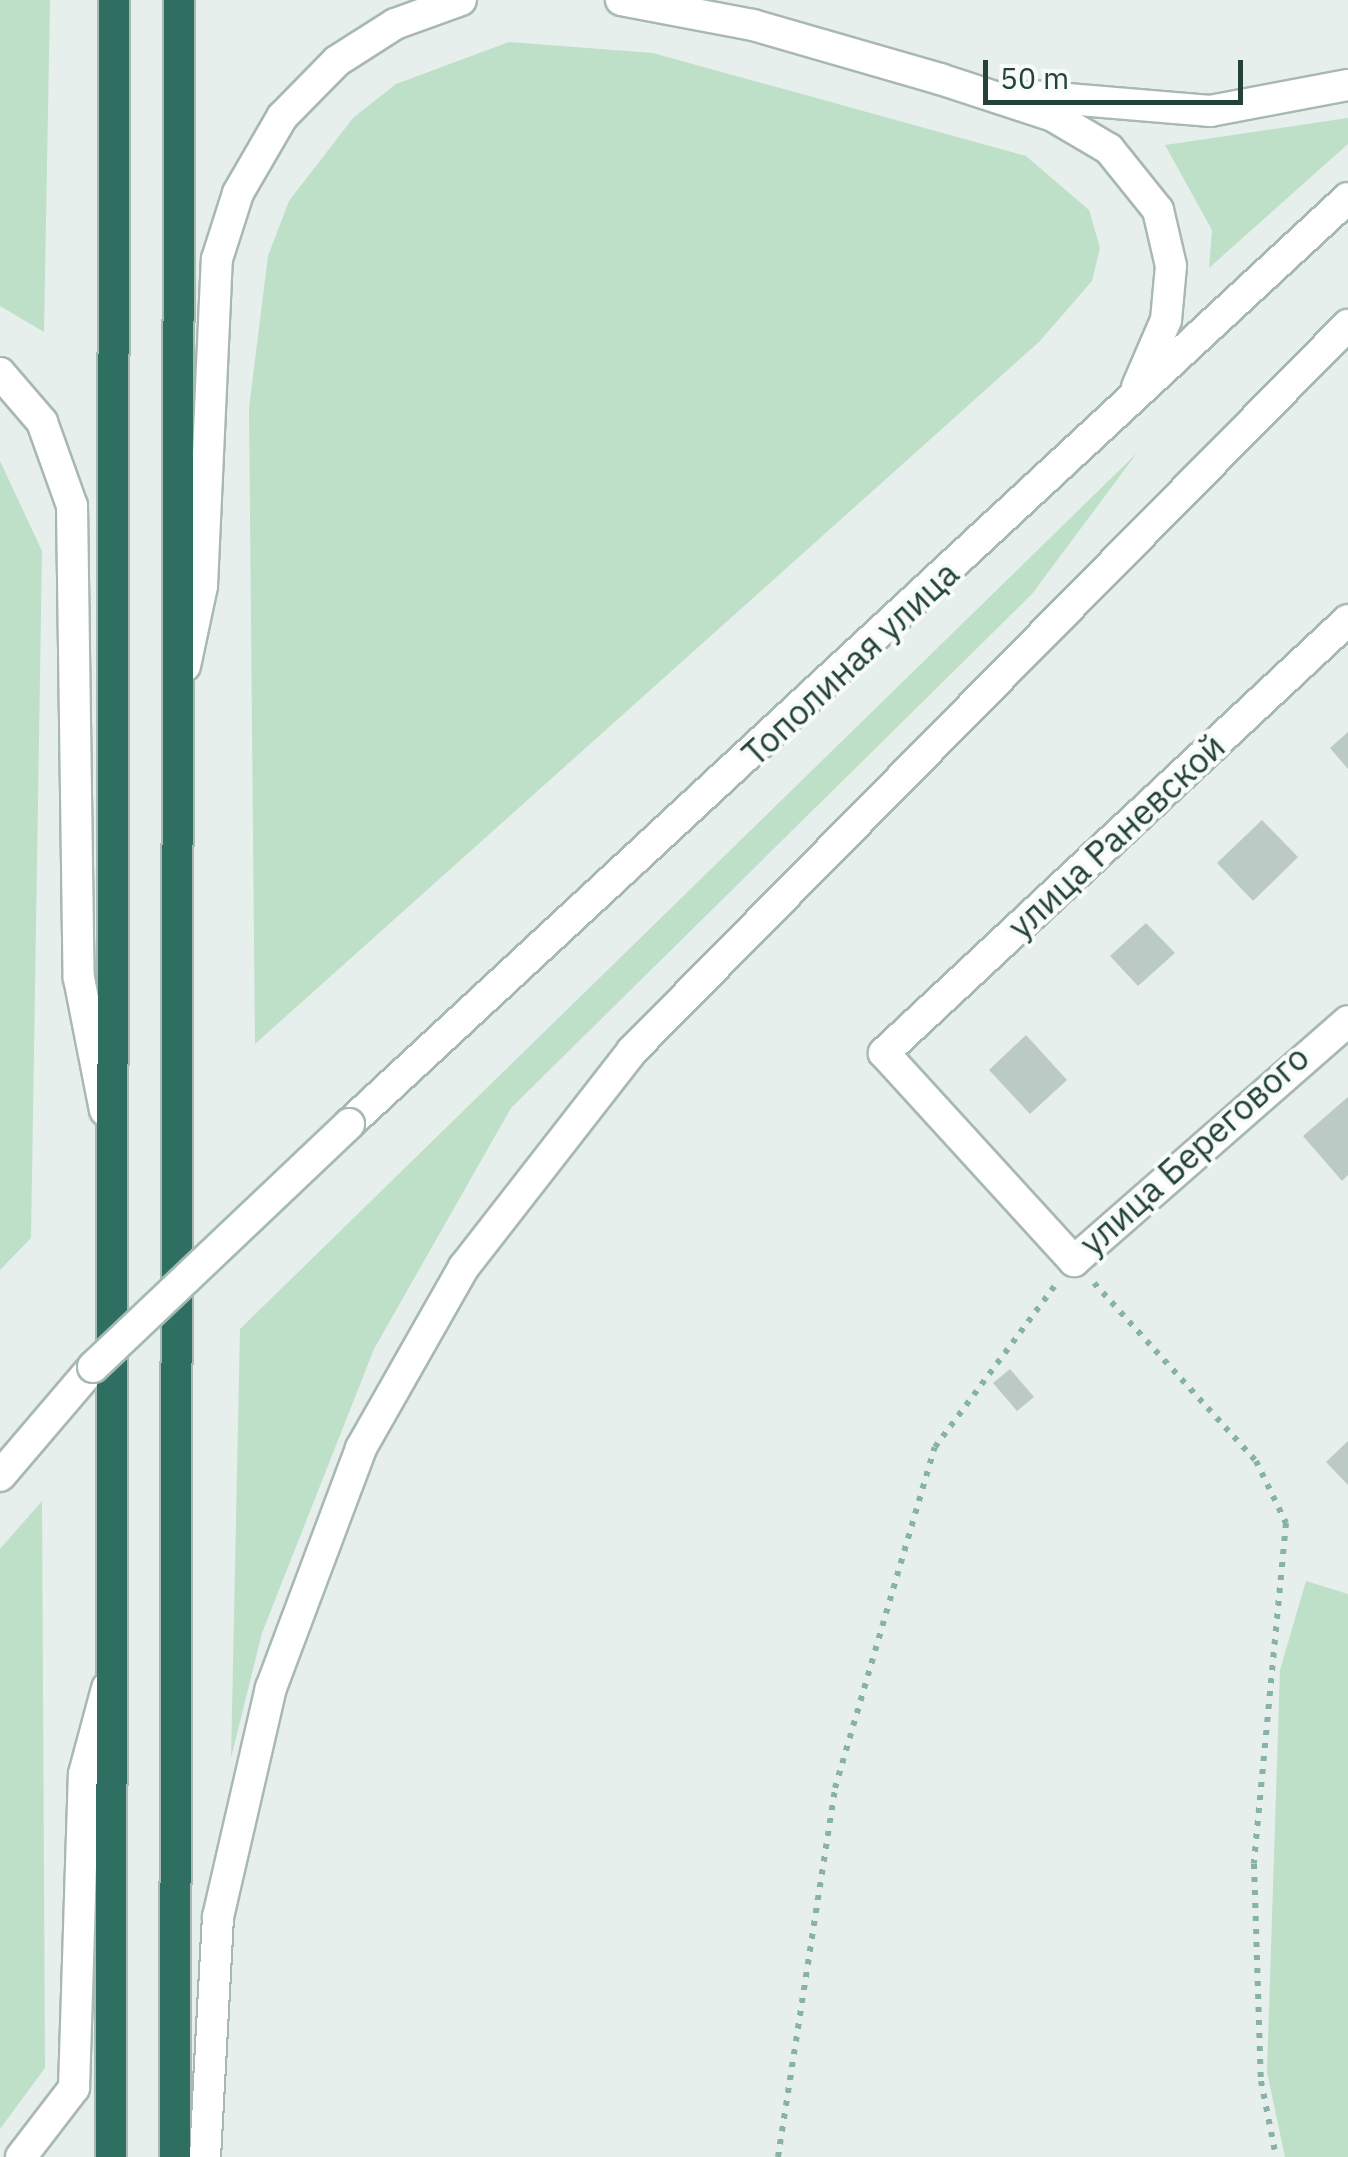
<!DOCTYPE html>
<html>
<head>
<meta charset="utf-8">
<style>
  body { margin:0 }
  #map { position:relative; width:1348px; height:2157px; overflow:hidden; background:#e6efeb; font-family:"IBM Plex Sans",sans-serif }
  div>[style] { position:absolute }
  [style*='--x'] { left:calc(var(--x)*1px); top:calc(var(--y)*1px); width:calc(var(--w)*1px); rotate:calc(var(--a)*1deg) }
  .green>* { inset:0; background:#bfe0c8 }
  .building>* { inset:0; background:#bbcac4 }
  .path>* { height:6px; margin-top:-3px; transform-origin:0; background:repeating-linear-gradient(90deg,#86b3a5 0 5px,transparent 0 13px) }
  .roads { filter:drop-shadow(2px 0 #a8b8b2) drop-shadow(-2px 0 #a8b8b2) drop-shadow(0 2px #a8b8b2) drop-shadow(0 -2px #a8b8b2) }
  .street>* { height:30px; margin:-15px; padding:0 15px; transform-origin:15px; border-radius:15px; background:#fff }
  .secondary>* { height:30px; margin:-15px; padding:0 15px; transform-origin:15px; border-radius:15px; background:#fff }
  .highway>* { height:30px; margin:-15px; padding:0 15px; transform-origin:15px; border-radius:15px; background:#2f6f62 }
  .bridges { filter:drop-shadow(2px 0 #a4bbb3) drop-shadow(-2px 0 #a4bbb3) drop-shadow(0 2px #a4bbb3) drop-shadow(0 -2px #a4bbb3) }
  .secondary-bridge>* { height:30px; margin:-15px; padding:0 15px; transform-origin:15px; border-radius:15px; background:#fff }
  span { translate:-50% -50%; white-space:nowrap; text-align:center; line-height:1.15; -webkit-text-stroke:8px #f7fbf9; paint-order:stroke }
  .street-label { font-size:35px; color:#24423a }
  .scale { position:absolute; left:983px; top:60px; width:260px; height:45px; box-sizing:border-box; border:5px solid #24423a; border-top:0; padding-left:12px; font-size:30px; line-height:35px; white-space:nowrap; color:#24423a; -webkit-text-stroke:8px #f7fbf9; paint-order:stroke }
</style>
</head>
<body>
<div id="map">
  <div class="green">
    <i style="clip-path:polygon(0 0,50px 0,44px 332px,0 306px)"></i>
    <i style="clip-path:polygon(509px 42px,653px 53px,1026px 156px,1089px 210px,1100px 248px,1092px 281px,1039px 342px,255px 1044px,249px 408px,268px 256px,289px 201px,353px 118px,396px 84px)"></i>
    <i style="clip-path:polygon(1348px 118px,1348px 144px,1209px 268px,1212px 230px,1165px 145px)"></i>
    <i style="clip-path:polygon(1137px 453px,1032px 594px,511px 1108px,374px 1349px,262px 1633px,231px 1758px,240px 1329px)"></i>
    <i style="clip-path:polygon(0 461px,42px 551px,31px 1238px,0 1270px)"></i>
    <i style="clip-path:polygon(42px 1501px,45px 2068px,0 2129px,0 1549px)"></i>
    <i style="clip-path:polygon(1306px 1581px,1348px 1594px,1348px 2157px,1285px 2157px,1267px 2072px,1280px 1670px)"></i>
  </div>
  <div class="building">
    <i style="clip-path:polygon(1348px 732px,1348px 769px,1330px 748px)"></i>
    <i style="clip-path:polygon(1262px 820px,1298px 857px,1253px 901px,1217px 863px)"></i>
    <i style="clip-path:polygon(1146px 923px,1175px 953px,1138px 986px,1110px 956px)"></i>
    <i style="clip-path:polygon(1026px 1035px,1067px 1080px,1030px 1114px,989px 1070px)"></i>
    <i style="clip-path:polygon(1348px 1097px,1348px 1175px,1342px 1181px,1303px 1136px)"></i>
    <i style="clip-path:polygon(1010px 1369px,1034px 1397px,1017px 1411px,993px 1383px)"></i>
    <i style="clip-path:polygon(1348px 1441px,1348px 1485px,1326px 1462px)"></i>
  </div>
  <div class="path">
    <i style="--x:1094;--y:1283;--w:241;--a:47.7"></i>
    <i style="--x:1256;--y:1461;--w:69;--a:64.2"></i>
    <i style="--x:1286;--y:1523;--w:342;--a:95.4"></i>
    <i style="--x:1254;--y:1864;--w:217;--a:88.2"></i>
    <i style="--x:1261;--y:2081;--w:77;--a:78.8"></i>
    <i style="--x:778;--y:2157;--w:373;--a:-81.2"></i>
    <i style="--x:835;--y:1788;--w:355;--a:-73.7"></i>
    <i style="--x:935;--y:1447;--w:204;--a:-53.4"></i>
  </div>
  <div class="roads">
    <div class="street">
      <i style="--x:1348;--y:620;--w:635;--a:136.98"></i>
      <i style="--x:884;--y:1053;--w:282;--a:47.6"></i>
      <i style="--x:1074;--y:1261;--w:364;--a:-41.2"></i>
    </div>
    <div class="secondary">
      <i style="--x:621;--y:0;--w:134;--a:10.7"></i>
      <i style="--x:753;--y:25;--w:195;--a:16.1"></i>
      <i style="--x:940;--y:79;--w:119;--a:18.1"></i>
      <i style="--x:1053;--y:116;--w:65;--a:30.5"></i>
      <i style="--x:1109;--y:149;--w:78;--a:51.2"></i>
      <i style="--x:1158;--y:210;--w:57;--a:76.9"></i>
      <i style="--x:1171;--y:266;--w:54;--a:95.3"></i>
      <i style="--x:1166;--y:320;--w:73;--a:113.4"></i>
      <i style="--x:1032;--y:96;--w:179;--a:4.8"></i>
      <i style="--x:1210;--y:111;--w:140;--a:-10.7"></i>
      <i style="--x:0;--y:373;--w:65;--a:49.4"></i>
      <i style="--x:42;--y:422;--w:89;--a:70.3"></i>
      <i style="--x:72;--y:506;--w:472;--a:89.2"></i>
      <i style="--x:79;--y:978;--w:135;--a:78.9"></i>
      <i style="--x:185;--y:666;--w:82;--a:-78"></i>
      <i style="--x:202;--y:586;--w:327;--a:-87.4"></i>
      <i style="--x:217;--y:259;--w:69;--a:-72.3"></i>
      <i style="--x:238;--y:193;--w:88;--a:-59.9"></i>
      <i style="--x:282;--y:117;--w:78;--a:-45.5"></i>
      <i style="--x:337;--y:61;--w:69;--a:-32.5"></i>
      <i style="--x:395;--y:24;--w:70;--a:-20"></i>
      <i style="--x:349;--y:1124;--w:1362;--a:-42.83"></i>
      <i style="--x:0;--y:1476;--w:143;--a:-49.5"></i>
      <i style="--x:21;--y:2157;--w:87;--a:-52.5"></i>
      <i style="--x:74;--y:2088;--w:314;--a:-88.2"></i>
      <i style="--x:84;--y:1774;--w:89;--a:-75"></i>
      <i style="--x:205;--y:2157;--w:240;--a:-86.9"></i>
      <i style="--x:218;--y:1917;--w:235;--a:-77"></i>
      <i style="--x:271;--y:1688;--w:256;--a:-69.4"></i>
      <i style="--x:361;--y:1448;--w:208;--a:-60.4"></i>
      <i style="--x:464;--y:1267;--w:274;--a:-52.1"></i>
      <i style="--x:632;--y:1051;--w:1020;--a:-45.4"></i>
    </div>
    <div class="highway">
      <i style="--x:111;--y:2157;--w:2157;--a:-89.92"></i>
      <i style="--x:175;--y:2157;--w:2157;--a:-89.89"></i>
    </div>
  </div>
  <div class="bridges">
    <div class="secondary-bridge">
      <i style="--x:93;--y:1367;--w:353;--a:-43.5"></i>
    </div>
  </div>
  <div class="street-label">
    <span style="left:850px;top:663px;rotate:-43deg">Тополиная улица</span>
    <span style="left:1116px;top:836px;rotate:-43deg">улица Раневской</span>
    <span style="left:1194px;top:1150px;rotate:-42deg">улица Берегового</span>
  </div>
  <div class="scale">50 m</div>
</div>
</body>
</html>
